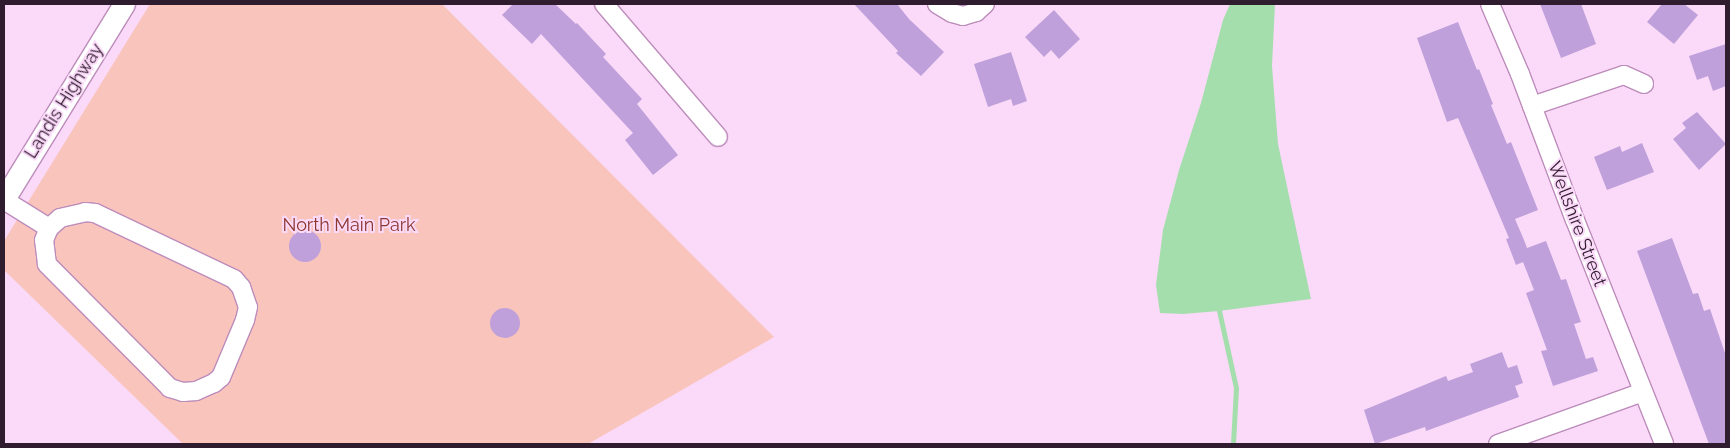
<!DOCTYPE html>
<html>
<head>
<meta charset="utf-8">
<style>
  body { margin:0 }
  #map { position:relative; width:1730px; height:448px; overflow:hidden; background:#fadaf8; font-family:Raleway,sans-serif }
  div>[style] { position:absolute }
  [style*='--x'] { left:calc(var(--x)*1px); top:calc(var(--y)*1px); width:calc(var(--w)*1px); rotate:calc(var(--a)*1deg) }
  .green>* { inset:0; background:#f9c4bc }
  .water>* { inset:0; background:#a5dead }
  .stream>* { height:5px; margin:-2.5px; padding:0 2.5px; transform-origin:2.5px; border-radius:2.5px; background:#a5dead }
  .building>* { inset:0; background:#bfa0db }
  .round { border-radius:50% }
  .roads { filter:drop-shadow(1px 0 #bd8cbb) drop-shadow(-1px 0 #bd8cbb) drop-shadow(0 1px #bd8cbb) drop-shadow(0 -1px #bd8cbb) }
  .minor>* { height:18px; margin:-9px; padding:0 9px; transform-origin:9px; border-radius:9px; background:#fff }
  .major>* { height:21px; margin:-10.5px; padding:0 10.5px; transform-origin:10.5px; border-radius:10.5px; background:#fff }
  span { translate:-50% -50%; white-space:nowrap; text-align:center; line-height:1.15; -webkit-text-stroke:4px #fadaf8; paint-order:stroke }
  .street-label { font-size:18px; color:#301c2f }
  .park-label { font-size:18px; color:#8c362e }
  .frame { position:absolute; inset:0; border:5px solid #301c2f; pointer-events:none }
</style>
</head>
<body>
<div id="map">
  <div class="green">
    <i style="clip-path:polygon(150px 4px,442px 4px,774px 337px,588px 444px,183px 444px,4px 270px,4px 241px)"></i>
  </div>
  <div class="water">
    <i style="clip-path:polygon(1230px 4px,1275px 4px,1272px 66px,1278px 144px,1311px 299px,1219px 311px,1183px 314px,1160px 313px,1156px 285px,1163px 230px,1179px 170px,1201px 103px,1223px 20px)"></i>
  </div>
  <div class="stream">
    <i style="--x:1218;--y:306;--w:84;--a:77.6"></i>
    <i style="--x:1236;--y:388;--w:56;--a:93.1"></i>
  </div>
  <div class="building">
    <i style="clip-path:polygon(513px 4px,555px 4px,576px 24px,577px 23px,606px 54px,603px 57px,642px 99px,637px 104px,678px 155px,653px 175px,625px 140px,633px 133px,541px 34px,532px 44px,502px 15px)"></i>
    <i style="clip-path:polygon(854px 4px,897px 4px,909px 19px,944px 52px,921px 76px,896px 53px,898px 51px)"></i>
    <i style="clip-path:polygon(1540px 4px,1581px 4px,1596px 44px,1561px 58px)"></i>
    <i style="clip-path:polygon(1662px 4px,1684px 4px,1698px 15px,1674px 44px,1647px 22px)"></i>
    <i style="clip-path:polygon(1054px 10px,1080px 39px,1059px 59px,1051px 50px,1044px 57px,1025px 37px)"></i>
    <i style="clip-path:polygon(1458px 22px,1477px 70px,1479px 69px,1493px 104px,1491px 105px,1507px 144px,1511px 142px,1538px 210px,1515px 219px,1524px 240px,1527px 248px,1546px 241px,1561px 280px,1566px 279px,1581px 322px,1574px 324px,1586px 359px,1593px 357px,1598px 371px,1553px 386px,1541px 351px,1547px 350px,1526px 293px,1534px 290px,1523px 262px,1516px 265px,1506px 239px,1509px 238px,1458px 118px,1447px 122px,1417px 38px)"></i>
    <i style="clip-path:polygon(1726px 44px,1726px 86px,1713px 91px,1708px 76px,1697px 80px,1689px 56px)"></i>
    <i style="clip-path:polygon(1011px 52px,1027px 101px,1013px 106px,1011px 99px,988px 107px,974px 64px)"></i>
    <i style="clip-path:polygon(1697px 112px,1726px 144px,1699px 170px,1673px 139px,1686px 128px,1682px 123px)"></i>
    <i style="clip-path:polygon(1642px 143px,1654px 172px,1607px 190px,1594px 157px,1620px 146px,1622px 152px)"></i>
    <i class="round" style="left:289px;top:230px;width:32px;height:32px"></i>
    <i style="clip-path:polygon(1672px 238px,1693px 294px,1698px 293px,1704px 311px,1710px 309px,1726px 356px,1726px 444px,1709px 444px,1637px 251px)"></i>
    <i class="round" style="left:490px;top:308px;width:30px;height:30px"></i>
    <i style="clip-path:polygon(1502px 352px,1508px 368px,1517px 365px,1523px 383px,1515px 386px,1519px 397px,1426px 431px,1425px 427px,1375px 444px,1364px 410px,1446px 376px,1448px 381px,1473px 372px,1470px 364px)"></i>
  </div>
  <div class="roads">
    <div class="minor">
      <i style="--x:604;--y:4;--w:175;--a:49.4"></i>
      <i style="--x:937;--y:4;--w:17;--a:31"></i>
      <i style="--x:952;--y:13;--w:11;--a:15"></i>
      <i style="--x:963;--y:16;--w:14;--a:-17"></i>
      <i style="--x:976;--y:12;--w:12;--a:-42"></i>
      <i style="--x:1490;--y:4;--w:76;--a:66.8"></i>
      <i style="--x:1520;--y:74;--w:156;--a:69.4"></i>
      <i style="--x:1575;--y:220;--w:241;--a:68.3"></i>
      <i style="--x:1532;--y:106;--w:97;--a:-18.6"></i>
      <i style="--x:1624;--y:75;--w:22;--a:24"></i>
      <i style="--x:4;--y:200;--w:53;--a:31.9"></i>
      <i style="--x:85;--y:212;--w:10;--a:6"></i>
      <i style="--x:95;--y:213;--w:154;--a:25.4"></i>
      <i style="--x:234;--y:279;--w:11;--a:49"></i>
      <i style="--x:241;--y:287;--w:21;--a:71"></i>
      <i style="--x:248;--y:307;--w:13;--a:103"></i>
      <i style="--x:245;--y:320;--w:62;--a:112.8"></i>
      <i style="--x:221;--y:377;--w:9;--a:139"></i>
      <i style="--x:214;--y:383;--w:20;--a:156"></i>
      <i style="--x:196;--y:391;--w:13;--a:176"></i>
      <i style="--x:183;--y:392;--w:14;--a:-163"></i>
      <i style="--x:170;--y:388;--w:175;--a:-134.8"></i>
      <i style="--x:47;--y:264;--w:24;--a:-97"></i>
      <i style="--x:44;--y:240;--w:13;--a:-67"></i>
      <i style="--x:49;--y:228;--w:15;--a:-42"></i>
      <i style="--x:60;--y:218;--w:26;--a:-13"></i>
      <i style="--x:1498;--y:444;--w:154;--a:-19.7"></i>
    </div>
    <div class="major">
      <i style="--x:4;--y:199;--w:229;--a:-58.4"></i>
    </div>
  </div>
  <div class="street-label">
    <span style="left:64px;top:101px;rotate:-58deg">Landis Highway</span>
    <span style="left:1577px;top:224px;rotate:69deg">Wellshire Street</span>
  </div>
  <div class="park-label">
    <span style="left:349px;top:225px">North Main Park</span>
  </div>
  <div class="frame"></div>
</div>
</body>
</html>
